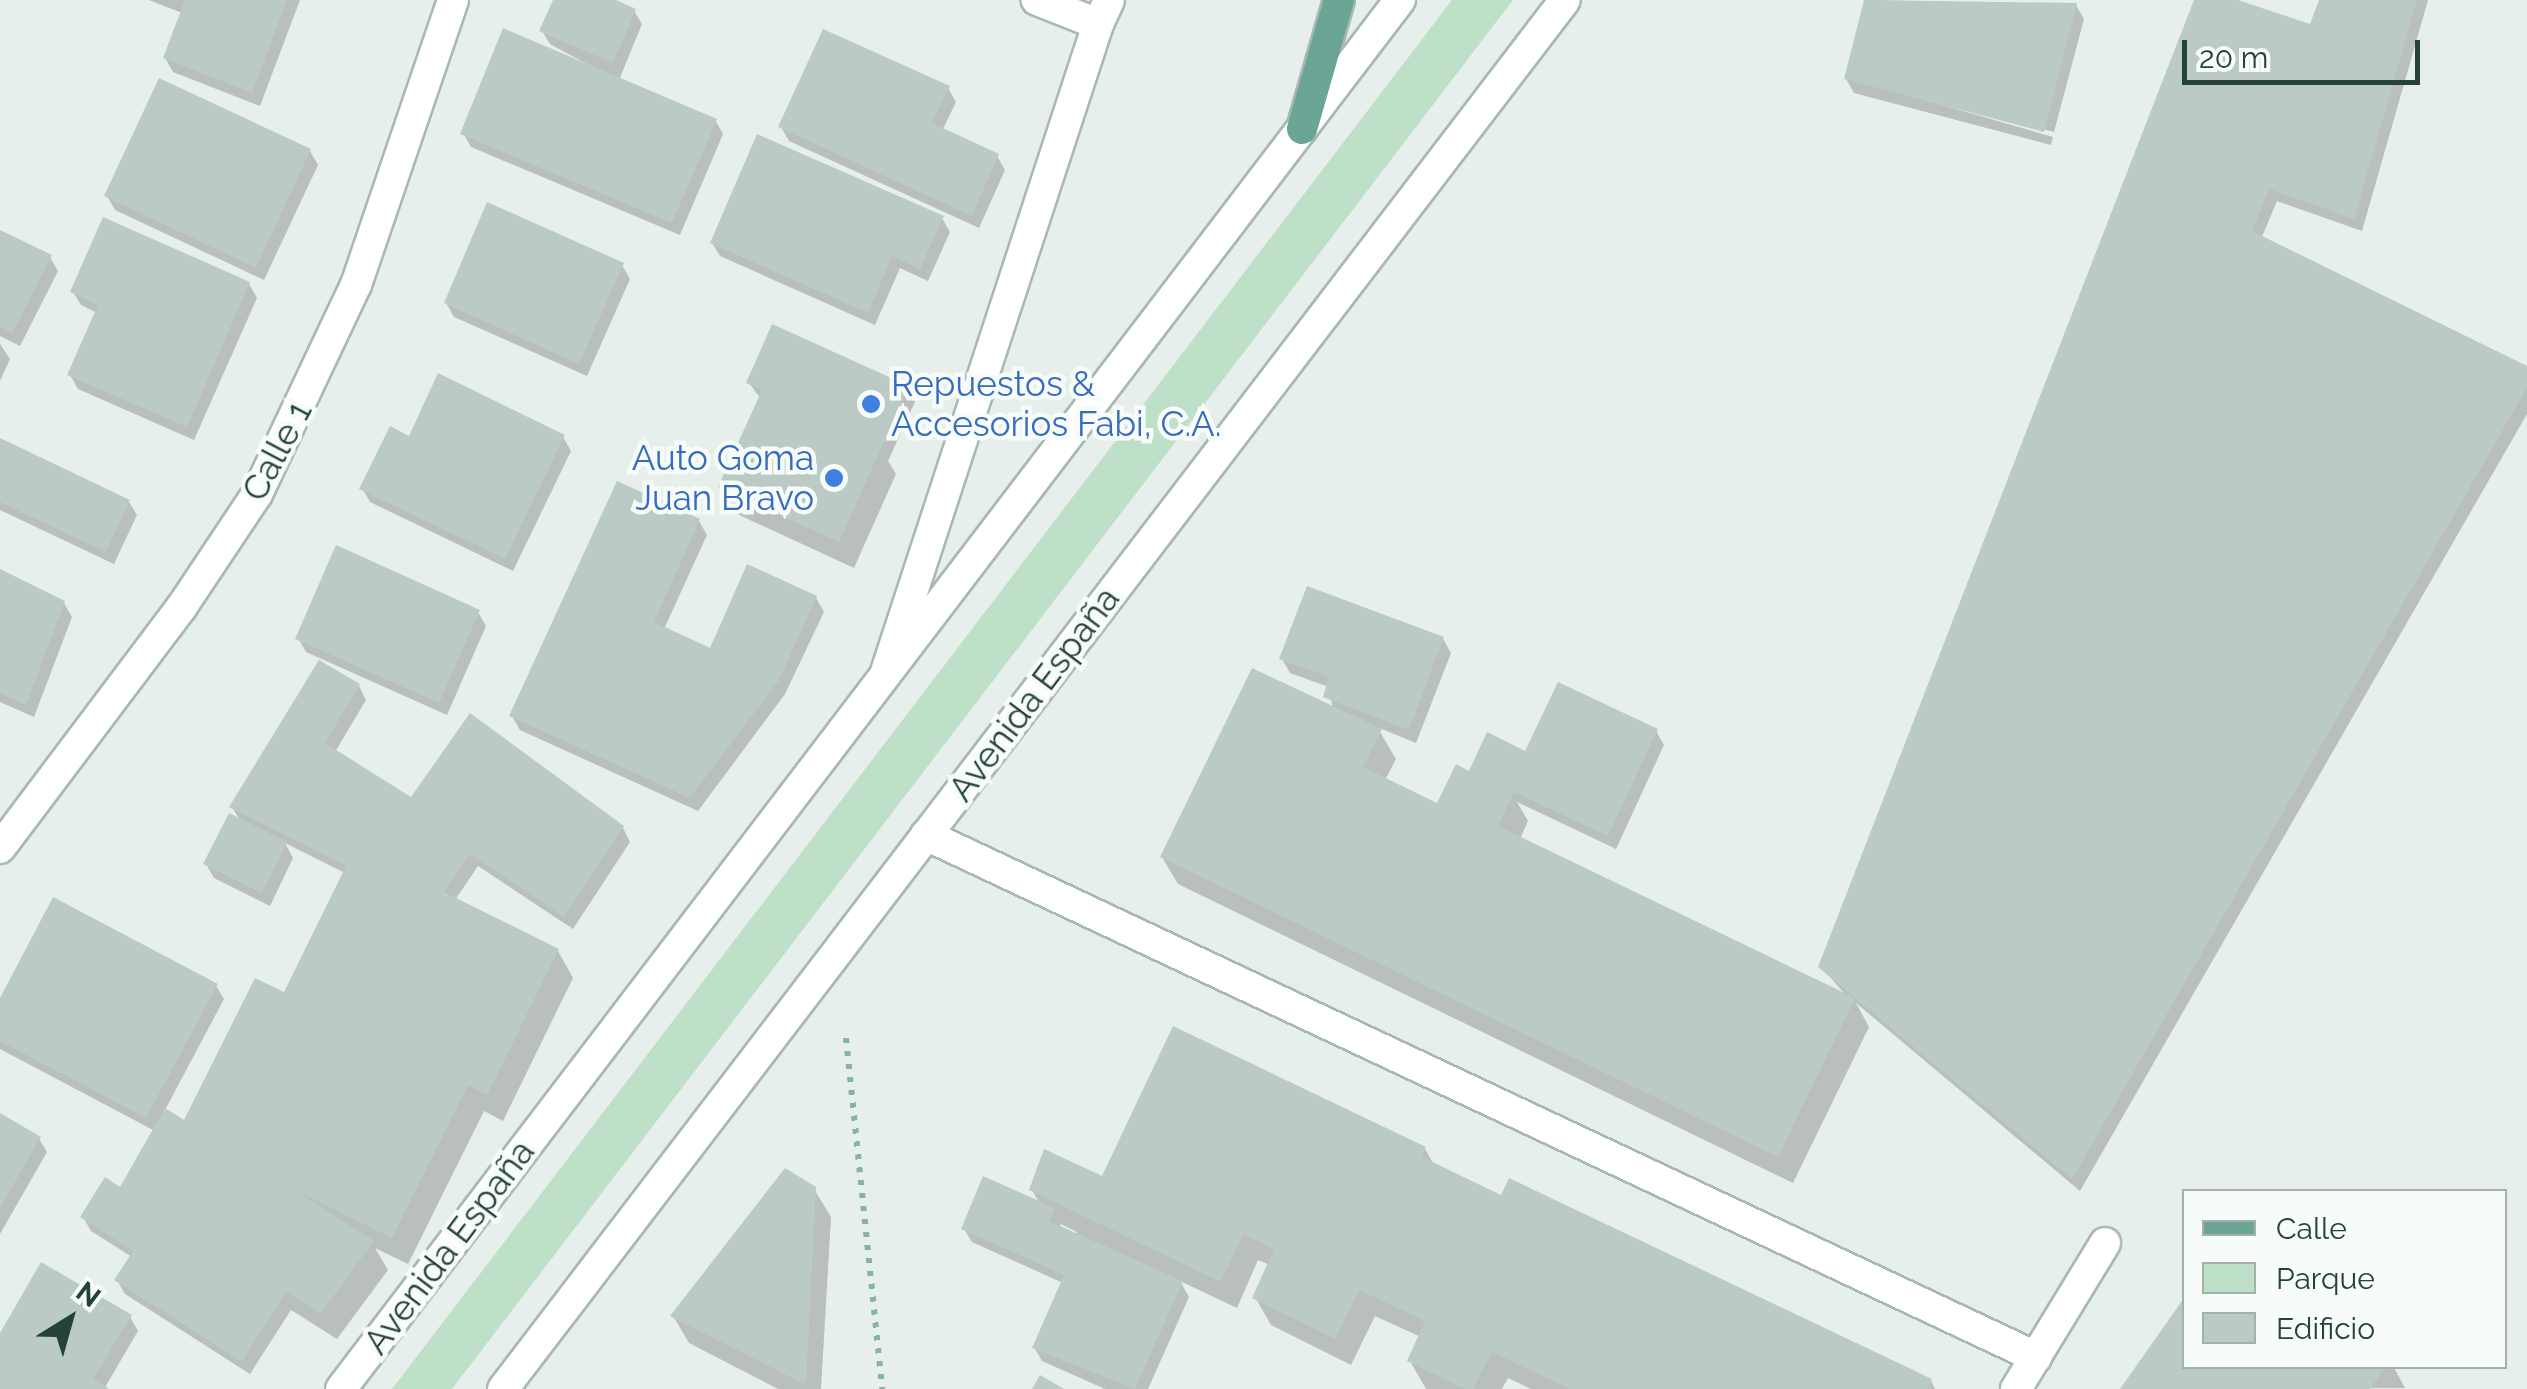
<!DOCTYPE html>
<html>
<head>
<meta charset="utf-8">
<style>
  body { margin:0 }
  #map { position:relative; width:2527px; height:1389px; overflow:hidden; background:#e6efeb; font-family:Raleway,sans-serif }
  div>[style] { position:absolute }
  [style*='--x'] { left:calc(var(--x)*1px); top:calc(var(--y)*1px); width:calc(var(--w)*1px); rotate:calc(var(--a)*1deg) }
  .green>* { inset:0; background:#bfe0c8 }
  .shadow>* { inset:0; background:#0003 }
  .building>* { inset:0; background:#bbcac4 }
  .path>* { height:6px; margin-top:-3px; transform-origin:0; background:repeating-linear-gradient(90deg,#86b3a5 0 5px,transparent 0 13px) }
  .roads { filter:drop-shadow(2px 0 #a8b8b2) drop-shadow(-2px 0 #a8b8b2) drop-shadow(0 2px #a8b8b2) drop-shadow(0 -2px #a8b8b2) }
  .lane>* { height:30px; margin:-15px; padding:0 15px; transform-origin:15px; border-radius:15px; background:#fff }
  .street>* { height:30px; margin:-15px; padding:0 15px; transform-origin:15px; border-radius:15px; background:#fff }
  .secondary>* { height:30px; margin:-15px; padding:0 15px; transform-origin:15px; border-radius:15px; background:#fff }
  .primary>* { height:30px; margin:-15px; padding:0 15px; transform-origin:15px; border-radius:15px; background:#6aa596 }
  .dots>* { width:28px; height:28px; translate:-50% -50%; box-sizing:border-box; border:5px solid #f7fbf9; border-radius:50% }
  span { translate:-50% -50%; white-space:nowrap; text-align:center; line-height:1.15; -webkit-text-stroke:9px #f7fbf9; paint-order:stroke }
  .shop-label { font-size:35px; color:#366cbe }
  .left { translate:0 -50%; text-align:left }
  .right { translate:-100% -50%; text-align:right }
  .street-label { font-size:35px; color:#24423a }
  .legend { position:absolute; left:2182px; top:1189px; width:325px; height:180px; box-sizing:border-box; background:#f7fbf9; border:2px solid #a3b1ad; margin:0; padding:12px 18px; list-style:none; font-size:30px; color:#24423a }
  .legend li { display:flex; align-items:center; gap:20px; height:50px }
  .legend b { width:50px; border:2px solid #a3b1ad }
  .north { position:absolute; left:20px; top:1269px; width:100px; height:100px; -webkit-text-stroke:8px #f7fbf9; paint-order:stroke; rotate:37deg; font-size:28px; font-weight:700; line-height:40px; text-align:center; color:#24423a }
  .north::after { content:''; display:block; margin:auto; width:35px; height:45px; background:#24423a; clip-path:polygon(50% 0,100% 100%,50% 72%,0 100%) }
  .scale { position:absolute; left:2182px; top:40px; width:238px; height:45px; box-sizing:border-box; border:5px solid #24423a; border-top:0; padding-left:12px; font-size:30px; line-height:35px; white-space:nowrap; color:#24423a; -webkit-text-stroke:8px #f7fbf9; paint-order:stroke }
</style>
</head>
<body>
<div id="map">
  <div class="green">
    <i style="clip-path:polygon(1452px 0,1513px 0,452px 1389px,392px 1389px)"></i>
  </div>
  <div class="shadow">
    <i style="clip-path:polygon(149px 0,300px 0,260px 106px,173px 72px,165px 58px,182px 13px)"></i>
    <i style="clip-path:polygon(556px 0,610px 0,634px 11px,642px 24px,619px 80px,715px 120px,723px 134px,680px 235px,471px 147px,463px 133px,609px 76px,550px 44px,542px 31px)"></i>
    <i style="clip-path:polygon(1867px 0,2076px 5px,2084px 19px,2054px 132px,1853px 79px,2053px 137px,2051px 145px,1854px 93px,1846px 79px)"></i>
    <i style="clip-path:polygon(2197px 0,2230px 0,2311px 27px,2322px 0,2428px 0,2362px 231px,2277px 201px,2261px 239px,2527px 369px,2527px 414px,2080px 1191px,1856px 1003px,1869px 1027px,1793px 1183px,1178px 884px,1162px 857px,1333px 709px,1329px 687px,1290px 673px,1282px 659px,1443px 639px,1451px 653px,1416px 743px,1377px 727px,1396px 759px,1385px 780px,1438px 806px,1471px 774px,1527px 754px,1656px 731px,1664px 745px,1616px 849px,1517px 802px,1528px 821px,1520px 839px,1844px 993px,1821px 967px)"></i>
    <i style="clip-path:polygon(948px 88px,956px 102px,942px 131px,997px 156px,1005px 170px,979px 228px,789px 141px,781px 127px)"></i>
    <i style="clip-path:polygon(310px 151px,318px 165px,264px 280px,115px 210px,107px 196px)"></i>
    <i style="clip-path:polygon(942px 218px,950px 232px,928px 281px,900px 268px,875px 325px,720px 256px,712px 243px)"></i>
    <i style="clip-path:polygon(0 232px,50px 257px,58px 271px,20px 346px,0 336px)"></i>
    <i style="clip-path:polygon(622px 265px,630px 279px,587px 376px,454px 317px,446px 303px)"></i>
    <i style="clip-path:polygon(249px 284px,257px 298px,194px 440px,78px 389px,70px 375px,97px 313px,81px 305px,73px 292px)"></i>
    <i style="clip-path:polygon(0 344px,10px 359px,0 381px)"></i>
    <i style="clip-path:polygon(749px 383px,907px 388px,915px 402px,888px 461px,896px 474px,854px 568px,737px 514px,721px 487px,761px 399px)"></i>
    <i style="clip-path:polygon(563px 437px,571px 451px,513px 571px,370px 502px,362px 488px,410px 439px)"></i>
    <i style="clip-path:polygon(0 441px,129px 502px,137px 515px,114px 564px,0 510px)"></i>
    <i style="clip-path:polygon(699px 521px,707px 535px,664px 629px,711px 651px,816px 598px,824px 612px,785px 694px,698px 811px,520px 730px,512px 716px)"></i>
    <i style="clip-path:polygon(0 572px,64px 603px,72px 617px,34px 717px,0 702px)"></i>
    <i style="clip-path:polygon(478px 612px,486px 626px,447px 715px,306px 652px,298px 638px)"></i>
    <i style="clip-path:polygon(359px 686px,366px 700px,335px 752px,412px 800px,623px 828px,630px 842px,573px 929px,478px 866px,455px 900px,558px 951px,573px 978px,503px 1121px,484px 1111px,408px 1264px,375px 1248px,388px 1270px,337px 1339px,291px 1310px,250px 1374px,125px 1294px,117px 1280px,132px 1257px,91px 1231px,83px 1217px,121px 1190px,155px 1131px,0 1049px,0 1004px,216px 986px,224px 999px,165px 1110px,185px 1124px,285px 995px,345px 873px,285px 843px,293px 858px,270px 906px,214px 878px,206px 864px,241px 822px,232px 807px)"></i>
    <i style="clip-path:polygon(0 1116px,39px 1139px,47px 1152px,0 1234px)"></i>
    <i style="clip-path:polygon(evenodd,1425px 1149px,1434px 1165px,1502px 1198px,1931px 1381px,1935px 1389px,1531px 1389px,1508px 1378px,1502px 1389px,1426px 1389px,1410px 1361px,1421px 1337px,1375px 1316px,1351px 1365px,1271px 1325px,1255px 1297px,1270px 1265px,1258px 1260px,1237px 1308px,1180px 1281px,1189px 1297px,1148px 1389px,1105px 1389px,1042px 1361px,1034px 1347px,1063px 1283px,972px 1242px,964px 1229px,1040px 1204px,1032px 1190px,1425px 1149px,1061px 1224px,1077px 1232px,1075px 1236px,1059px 1229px,1061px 1224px)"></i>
    <i style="clip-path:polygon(814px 1189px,831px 1217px,821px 1389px,778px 1389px,689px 1343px,673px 1316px)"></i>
    <i style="clip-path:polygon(2184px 1302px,2184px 1366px,2393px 1366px,2405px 1388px,2123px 1389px)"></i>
    <i style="clip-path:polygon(130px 1317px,138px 1331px,104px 1389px,0 1389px,0 1338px)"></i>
  </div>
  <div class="building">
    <i style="clip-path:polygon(185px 0,287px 0,252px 93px,163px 58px)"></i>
    <i style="clip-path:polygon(553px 0,616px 0,636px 9px,613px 63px,539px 31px)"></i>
    <i style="clip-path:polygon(1864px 0,2077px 3px,2044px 132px,1844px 79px)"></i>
    <i style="clip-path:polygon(2194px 0,2238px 0,2310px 24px,2319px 0,2417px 0,2354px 219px,2269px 189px,2252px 231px,2527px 366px,2527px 388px,2072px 1179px,1818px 967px)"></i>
    <i style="clip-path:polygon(503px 28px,717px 119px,672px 223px,460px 134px)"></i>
    <i style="clip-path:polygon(823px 29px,950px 86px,932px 123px,999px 154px,972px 216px,778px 127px)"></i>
    <i style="clip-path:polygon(159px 78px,311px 149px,256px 268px,104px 196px)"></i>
    <i style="clip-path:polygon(757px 134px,944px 216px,920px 269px,892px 256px,868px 313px,710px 243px)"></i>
    <i style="clip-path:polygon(487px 202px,624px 263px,579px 364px,444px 303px)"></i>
    <i style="clip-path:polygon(103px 217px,250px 282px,187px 427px,67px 375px,98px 305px,70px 292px)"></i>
    <i style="clip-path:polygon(0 230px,52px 255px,12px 334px,0 327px)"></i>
    <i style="clip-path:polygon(772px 324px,909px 386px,839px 542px,718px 487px,762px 390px,746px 383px)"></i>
    <i style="clip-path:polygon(438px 373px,565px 435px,505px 559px,359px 489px,390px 426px,409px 436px)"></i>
    <i style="clip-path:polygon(0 438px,130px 500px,106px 552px,0 502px)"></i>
    <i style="clip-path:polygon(617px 481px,700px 519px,654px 622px,710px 648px,747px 564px,817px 596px,779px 680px,690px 798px,509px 716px)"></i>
    <i style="clip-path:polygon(336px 545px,480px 610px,439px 703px,295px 639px)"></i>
    <i style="clip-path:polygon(0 569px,65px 601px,26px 705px,0 693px)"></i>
    <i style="clip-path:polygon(1307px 586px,1444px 637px,1409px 730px,1323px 697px,1329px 677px,1279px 659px)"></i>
    <i style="clip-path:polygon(319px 660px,360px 684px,325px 743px,411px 797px,470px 713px,624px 826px,564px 917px,470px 854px,444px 892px,559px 949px,487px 1095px,468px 1085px,392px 1238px,294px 1189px,374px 1241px,321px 1313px,286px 1292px,242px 1362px,114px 1280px,133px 1251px,80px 1217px,105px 1177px,120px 1187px,165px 1108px,184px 1120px,255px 978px,284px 992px,346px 866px,229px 807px)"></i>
    <i style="clip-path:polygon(1252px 668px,1382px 729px,1363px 767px,1437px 803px,1456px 764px,1469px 771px,1487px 732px,1525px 751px,1558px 682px,1658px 729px,1608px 836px,1514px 792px,1498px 826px,1855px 998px,1778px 1157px,1160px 857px)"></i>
    <i style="clip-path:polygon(229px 813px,287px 842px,262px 893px,203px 864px)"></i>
    <i style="clip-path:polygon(53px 897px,218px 984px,146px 1118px,0 1041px,0 998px)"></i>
    <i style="clip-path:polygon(1173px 1026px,1426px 1147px,1422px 1157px,1501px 1195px,1509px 1178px,1932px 1379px,1928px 1389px,1570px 1389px,1492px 1352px,1473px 1389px,1465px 1389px,1407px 1361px,1425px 1321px,1359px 1290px,1335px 1339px,1252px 1298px,1274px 1249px,1243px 1234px,1221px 1282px,1029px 1190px,1044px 1149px,1102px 1176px)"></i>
    <i style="clip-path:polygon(0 1113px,41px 1137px,0 1208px)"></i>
    <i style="clip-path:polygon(785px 1168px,816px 1187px,806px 1385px,670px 1316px)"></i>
    <i style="clip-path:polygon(983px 1176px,1055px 1208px,1049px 1221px,1183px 1281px,1135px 1389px,1032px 1348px,1064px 1275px,961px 1229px)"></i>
    <i style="clip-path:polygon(41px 1262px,132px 1315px,93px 1379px,109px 1389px,0 1389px,0 1333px)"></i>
    <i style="clip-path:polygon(2184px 1298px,2184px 1366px,2386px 1366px,2370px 1389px,2120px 1389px)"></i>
    <i style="clip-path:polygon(1040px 1375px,1064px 1389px,1032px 1389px)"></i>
  </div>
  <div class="path">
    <i style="--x:846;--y:1038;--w:353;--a:84.1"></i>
  </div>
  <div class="roads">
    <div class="lane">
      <i style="--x:1098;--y:24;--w:26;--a:-65"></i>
    </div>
    <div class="street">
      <i style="--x:886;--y:672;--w:682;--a:-71.88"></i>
      <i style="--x:1098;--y:24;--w:66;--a:-158.5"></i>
      <i style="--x:926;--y:835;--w:1227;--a:25.19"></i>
      <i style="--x:0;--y:848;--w:301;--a:-53"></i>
      <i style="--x:181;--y:608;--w:137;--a:-56.3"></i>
      <i style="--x:257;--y:494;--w:231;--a:-64.7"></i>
      <i style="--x:356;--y:285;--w:301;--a:-71.2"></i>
      <i style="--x:2016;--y:1389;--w:171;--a:-58.6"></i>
    </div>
    <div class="secondary">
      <i style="--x:341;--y:1389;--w:1747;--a:-52.68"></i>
      <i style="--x:503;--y:1389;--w:1748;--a:-52.6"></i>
    </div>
    <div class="primary">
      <i style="--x:1302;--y:129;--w:134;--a:-74"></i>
    </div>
  </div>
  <div class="dots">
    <i style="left:871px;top:404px;background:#3f7fe0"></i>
    <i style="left:834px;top:478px;background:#3f7fe0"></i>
  </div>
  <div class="shop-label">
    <span class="left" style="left:891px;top:404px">Repuestos &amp;<br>Accesorios Fabi, C.A.</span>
    <span class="right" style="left:814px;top:478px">Auto Goma<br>Juan Bravo</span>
  </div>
  <div class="street-label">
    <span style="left:277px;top:451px;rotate:-62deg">Calle 1</span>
    <span style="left:1034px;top:694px;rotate:-53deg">Avenida España</span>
    <span style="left:449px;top:1247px;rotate:-53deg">Avenida España</span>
  </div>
  <ul class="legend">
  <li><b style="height:12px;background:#6aa596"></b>Calle</li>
  <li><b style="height:28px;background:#bfe0c8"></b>Parque</li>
  <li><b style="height:28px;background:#bbcac4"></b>Edificio</li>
  </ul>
  <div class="north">N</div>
  <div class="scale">20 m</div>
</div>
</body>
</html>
